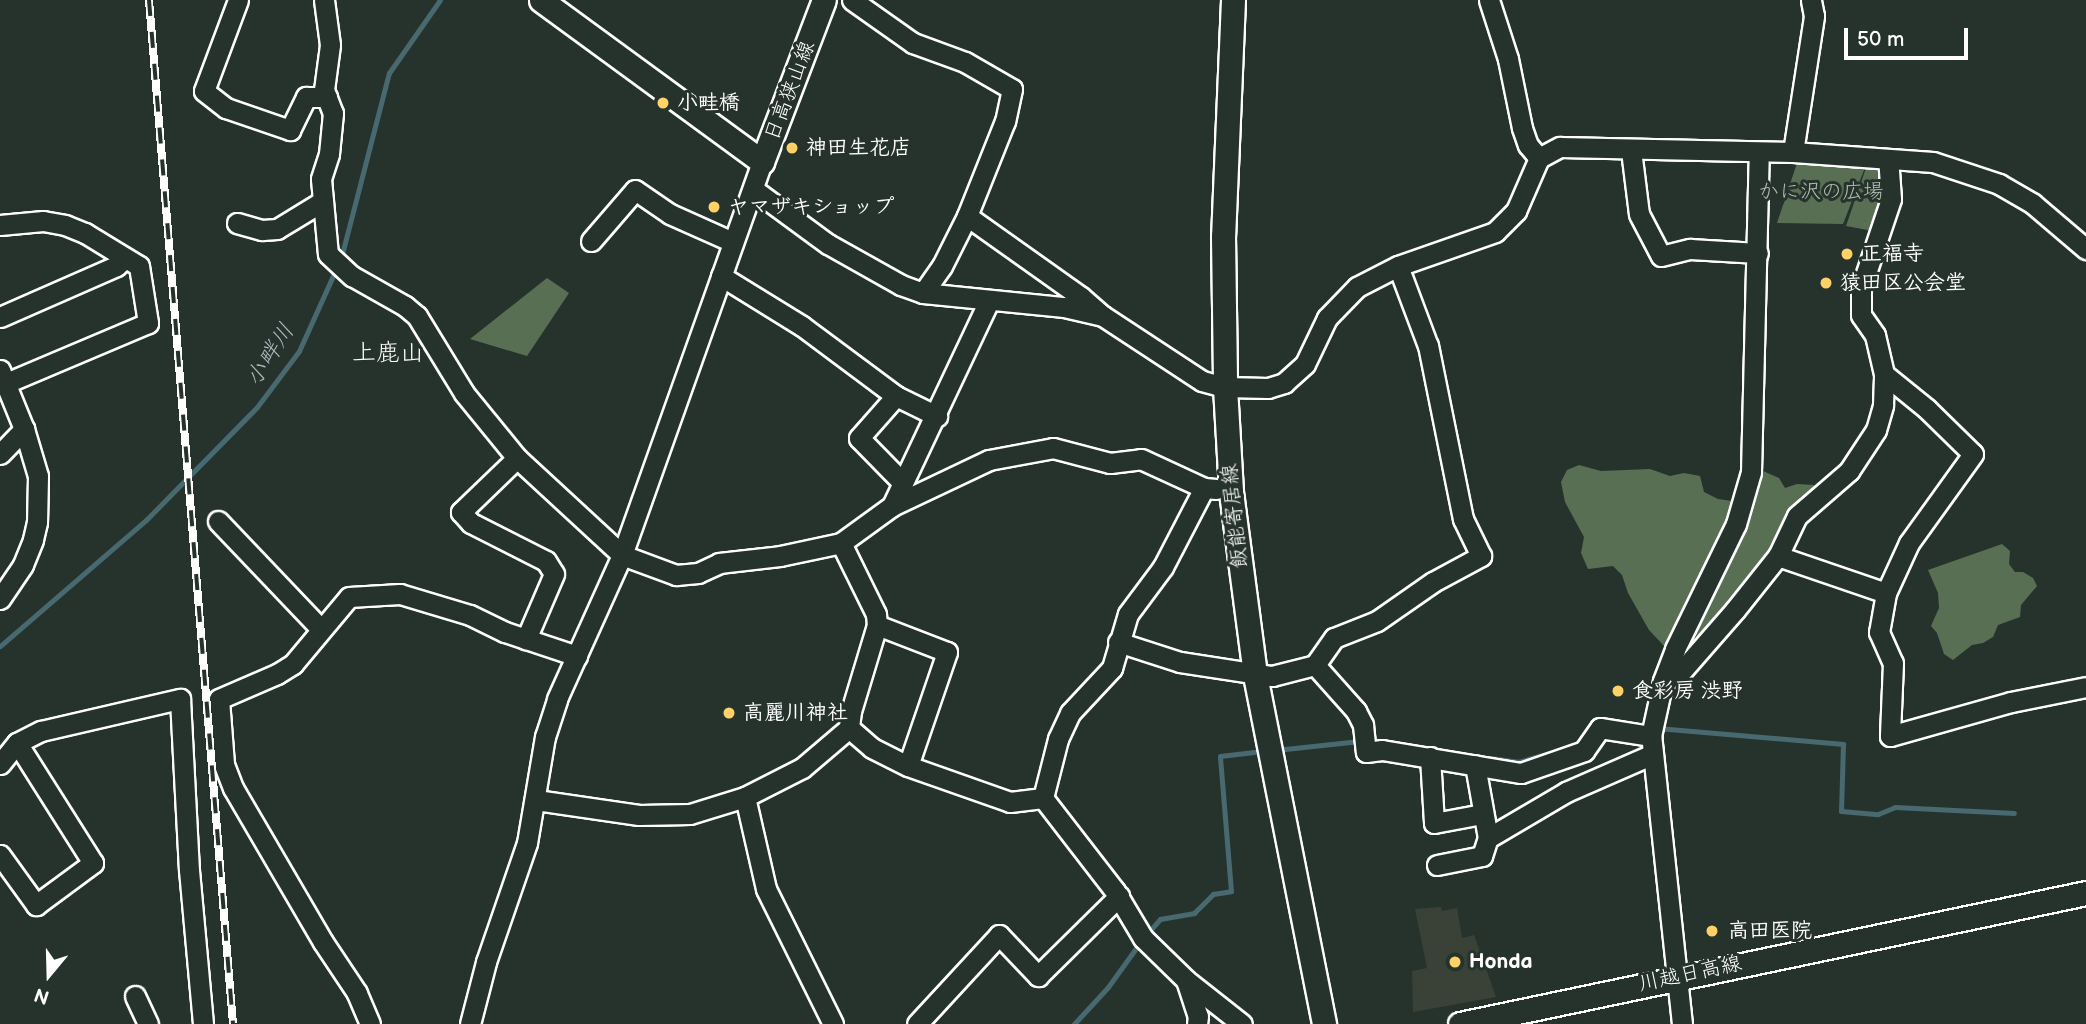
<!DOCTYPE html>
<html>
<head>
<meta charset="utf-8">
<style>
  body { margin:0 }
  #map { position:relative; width:2086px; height:1024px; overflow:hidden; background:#26332d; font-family:"Balsamiq Sans","Klee One",sans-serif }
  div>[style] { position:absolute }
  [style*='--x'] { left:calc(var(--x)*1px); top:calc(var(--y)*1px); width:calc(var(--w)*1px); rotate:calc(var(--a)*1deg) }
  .built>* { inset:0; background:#3a4238 }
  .green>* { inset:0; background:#596f54 }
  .stream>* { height:5px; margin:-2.5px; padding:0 2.5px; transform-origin:2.5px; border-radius:2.5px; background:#496970 }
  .roads { filter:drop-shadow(2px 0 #fff) drop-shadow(-2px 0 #fff) drop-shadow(0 2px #fff) drop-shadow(0 -2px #fff) }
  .minor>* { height:19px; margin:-9.5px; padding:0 9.5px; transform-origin:9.5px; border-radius:9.5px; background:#26332d }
  .major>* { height:23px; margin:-11.5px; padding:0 11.5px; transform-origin:11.5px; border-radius:11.5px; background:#26332d }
  .rail>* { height:8px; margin-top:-4px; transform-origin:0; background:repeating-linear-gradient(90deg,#26332d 0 16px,#fff 0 32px); box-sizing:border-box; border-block:2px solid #fff }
  .dots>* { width:19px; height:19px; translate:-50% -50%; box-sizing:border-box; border:4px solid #26332d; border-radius:50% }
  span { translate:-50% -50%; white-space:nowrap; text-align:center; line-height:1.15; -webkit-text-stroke:6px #26332d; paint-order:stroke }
  .street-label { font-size:21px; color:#fff }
  .poi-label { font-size:21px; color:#fff; font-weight:700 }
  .left { translate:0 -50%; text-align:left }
  .park-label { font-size:21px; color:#b4beb2 }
  .water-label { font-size:23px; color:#adbcbf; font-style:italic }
  .quarter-label { font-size:24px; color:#fff }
  .north { position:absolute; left:14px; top:940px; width:70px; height:70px; -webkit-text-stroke:5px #26332d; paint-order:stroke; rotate:199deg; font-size:19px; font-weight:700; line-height:28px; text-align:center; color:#fff }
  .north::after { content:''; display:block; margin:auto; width:24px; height:32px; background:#fff; clip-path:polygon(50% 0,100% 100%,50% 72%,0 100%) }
  .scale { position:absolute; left:1844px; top:28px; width:124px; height:32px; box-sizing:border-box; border:4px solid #fff; border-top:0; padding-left:9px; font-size:21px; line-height:24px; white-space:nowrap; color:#fff; -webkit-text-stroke:5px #26332d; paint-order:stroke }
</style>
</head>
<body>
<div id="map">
  <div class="built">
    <i style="clip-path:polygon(1441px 907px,1442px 911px,1457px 908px,1462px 938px,1474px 935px,1496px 997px,1413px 1012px,1412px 971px,1427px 968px,1415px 909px)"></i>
  </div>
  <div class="green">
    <i style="clip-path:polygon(1798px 160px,1866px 165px,1843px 224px,1777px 223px)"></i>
    <i style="clip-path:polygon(1867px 165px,1880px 167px,1885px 197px,1873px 231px,1846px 226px)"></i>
    <i style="clip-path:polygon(547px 278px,569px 293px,527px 356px,470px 339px)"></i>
    <i style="clip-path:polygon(1579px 465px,1601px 471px,1650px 469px,1670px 476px,1684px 473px,1700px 476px,1704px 492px,1718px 499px,1732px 501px,1733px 511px,1672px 641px,1665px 647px,1649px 630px,1628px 593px,1622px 575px,1613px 566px,1588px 569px,1581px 553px,1584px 537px,1565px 502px,1561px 482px,1567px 470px)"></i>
    <i style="clip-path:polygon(1763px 471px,1779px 478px,1785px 488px,1797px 484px,1814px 485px,1816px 495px,1793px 507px,1752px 577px,1698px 639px,1694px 630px,1754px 504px)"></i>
    <i style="clip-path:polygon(2002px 544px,2010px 551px,2009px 564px,2015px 572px,2023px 572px,2033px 578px,2037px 586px,2021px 605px,2020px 617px,1998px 625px,1993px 637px,1983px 643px,1972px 645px,1953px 660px,1944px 654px,1937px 633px,1931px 626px,1939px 608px,1938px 593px,1928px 570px)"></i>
  </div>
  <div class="stream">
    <i style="--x:341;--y:258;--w:191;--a:-75.5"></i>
    <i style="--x:389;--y:73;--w:89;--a:-55.1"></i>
    <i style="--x:0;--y:646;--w:193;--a:-40.8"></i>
    <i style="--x:146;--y:520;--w:158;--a:-45.5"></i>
    <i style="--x:257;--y:407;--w:70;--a:-53.1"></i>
    <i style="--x:299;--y:351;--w:92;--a:-65.7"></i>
    <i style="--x:1657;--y:728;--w:187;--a:4.9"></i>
    <i style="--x:1843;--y:744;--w:67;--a:91.7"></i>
    <i style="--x:1841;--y:811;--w:37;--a:5"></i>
    <i style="--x:1878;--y:814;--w:18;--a:-22"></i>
    <i style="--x:1895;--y:807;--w:119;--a:2.9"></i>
    <i style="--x:1276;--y:750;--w:84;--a:-6.1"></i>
    <i style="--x:1491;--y:758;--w:27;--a:8"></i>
    <i style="--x:1518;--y:762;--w:36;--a:-16"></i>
    <i style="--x:1147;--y:934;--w:20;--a:-49"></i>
    <i style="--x:1160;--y:919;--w:35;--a:-10"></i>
    <i style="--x:1194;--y:913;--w:27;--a:-45"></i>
    <i style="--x:1213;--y:894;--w:18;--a:-9"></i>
    <i style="--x:1231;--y:891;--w:135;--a:-94.7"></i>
    <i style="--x:1220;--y:756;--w:43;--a:-6.6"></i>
    <i style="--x:1074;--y:1024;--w:50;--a:-47.4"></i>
    <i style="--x:1108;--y:987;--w:57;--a:-54.3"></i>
  </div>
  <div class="roads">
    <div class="minor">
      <i style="--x:238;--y:0;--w:97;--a:110.5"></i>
      <i style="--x:204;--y:91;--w:28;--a:38"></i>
      <i style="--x:226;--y:108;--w:68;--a:19"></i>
      <i style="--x:290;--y:130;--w:37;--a:-64"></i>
      <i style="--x:306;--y:97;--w:21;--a:0"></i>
      <i style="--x:324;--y:0;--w:45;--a:82.4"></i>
      <i style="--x:330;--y:45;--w:45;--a:97.6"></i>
      <i style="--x:324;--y:90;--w:25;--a:69"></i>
      <i style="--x:333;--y:113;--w:41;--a:95.6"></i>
      <i style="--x:329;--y:154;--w:26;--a:108"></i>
      <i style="--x:321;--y:179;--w:75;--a:84.7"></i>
      <i style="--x:328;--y:254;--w:33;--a:43"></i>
      <i style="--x:352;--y:276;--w:61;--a:29.5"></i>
      <i style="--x:405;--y:306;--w:16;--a:40"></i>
      <i style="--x:417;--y:316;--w:90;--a:58.6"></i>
      <i style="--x:464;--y:393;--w:84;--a:50.8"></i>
      <i style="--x:517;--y:458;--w:143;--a:42.7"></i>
      <i style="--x:622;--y:555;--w:58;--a:20.3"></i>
      <i style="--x:676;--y:575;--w:22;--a:-5"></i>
      <i style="--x:698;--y:573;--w:23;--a:-25"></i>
      <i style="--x:719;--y:563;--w:61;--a:-6.5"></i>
      <i style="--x:780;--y:556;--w:62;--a:-12"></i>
      <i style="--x:841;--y:543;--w:63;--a:-36"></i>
      <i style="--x:892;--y:506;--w:227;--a:-64.7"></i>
      <i style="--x:852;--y:0;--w:75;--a:35.2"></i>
      <i style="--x:913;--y:43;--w:55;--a:20.1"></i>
      <i style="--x:965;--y:62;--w:54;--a:29.9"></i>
      <i style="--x:1012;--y:89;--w:33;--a:102"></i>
      <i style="--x:1005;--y:121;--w:102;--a:111.8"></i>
      <i style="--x:967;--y:216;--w:140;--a:35.4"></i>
      <i style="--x:1081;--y:297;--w:28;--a:41"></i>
      <i style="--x:1489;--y:0;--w:62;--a:72.1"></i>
      <i style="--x:1508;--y:59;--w:70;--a:78.5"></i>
      <i style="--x:1522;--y:128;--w:18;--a:71"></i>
      <i style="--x:1528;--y:145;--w:17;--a:50"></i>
      <i style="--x:1631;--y:150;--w:64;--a:82.9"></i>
      <i style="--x:1639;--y:214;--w:47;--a:62.4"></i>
      <i style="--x:1661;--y:256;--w:30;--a:-14"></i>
      <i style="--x:1690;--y:249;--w:68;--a:3.4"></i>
      <i style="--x:1793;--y:152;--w:138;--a:-81.2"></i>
      <i style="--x:1814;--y:16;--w:16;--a:-101"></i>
      <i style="--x:753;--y:189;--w:93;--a:36.3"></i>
      <i style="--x:828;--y:244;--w:84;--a:29.3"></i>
      <i style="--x:901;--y:285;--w:23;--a:20"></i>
      <i style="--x:923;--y:293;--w:142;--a:5.7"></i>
      <i style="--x:1064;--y:307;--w:40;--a:13"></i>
      <i style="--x:1103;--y:316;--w:118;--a:33.3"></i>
      <i style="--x:1202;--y:381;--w:24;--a:15"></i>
      <i style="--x:1225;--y:387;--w:43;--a:1.3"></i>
      <i style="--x:1268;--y:388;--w:17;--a:-17"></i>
      <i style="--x:1284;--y:383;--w:28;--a:-42"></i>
      <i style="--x:1305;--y:364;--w:51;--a:-64.4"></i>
      <i style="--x:1327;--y:318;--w:43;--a:-45.9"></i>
      <i style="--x:1357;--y:287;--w:46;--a:-27.1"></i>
      <i style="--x:1398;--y:266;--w:103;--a:-19.3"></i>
      <i style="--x:1495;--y:232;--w:30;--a:-45"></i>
      <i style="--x:1516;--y:211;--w:58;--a:-66.5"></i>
      <i style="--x:1539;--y:158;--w:24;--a:-28"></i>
      <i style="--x:1560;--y:147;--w:233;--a:1.2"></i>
      <i style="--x:1793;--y:152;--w:140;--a:4.1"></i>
      <i style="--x:1933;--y:162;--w:70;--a:18.4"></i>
      <i style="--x:1999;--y:184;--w:39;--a:30"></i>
      <i style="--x:2033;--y:204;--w:70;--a:40.3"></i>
      <i style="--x:237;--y:223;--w:26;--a:16"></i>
      <i style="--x:262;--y:230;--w:15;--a:-4"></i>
      <i style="--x:277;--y:229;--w:54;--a:-31.3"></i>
      <i style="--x:0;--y:225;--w:43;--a:-5.3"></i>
      <i style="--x:43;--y:221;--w:22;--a:10"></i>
      <i style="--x:65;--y:225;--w:22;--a:22"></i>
      <i style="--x:85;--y:233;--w:63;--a:31.4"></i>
      <i style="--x:139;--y:266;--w:58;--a:81"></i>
      <i style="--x:148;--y:323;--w:154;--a:157.1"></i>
      <i style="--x:591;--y:241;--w:67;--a:-49.2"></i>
      <i style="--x:635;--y:190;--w:42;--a:34.4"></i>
      <i style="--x:670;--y:214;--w:69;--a:24"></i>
      <i style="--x:721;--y:276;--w:95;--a:31.7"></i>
      <i style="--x:802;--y:326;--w:117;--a:36.7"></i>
      <i style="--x:896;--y:396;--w:46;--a:26"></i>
      <i style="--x:923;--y:293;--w:33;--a:-55"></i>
      <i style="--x:942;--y:266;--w:56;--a:-63.4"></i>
      <i style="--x:0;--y:317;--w:127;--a:-23.7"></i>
      <i style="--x:116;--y:266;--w:11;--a:-41"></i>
      <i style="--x:0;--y:370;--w:64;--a:67.9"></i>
      <i style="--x:24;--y:429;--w:49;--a:73.4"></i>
      <i style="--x:38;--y:476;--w:46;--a:91.2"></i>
      <i style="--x:37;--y:522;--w:18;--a:103"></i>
      <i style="--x:33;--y:540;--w:27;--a:112"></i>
      <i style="--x:23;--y:565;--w:41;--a:124.1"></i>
      <i style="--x:1884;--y:374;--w:55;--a:39.1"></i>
      <i style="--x:1927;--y:409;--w:64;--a:44.4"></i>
      <i style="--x:1973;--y:454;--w:110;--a:125.7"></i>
      <i style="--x:1909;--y:543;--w:55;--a:114.7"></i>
      <i style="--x:1886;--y:593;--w:40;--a:100"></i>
      <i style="--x:1879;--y:632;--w:34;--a:66"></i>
      <i style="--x:1893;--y:663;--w:73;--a:92.4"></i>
      <i style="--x:1890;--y:736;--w:126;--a:-15.7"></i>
      <i style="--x:2011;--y:702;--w:76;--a:-11.3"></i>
      <i style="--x:896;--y:396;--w:56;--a:131.4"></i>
      <i style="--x:859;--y:438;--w:63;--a:45.6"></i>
      <i style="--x:0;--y:454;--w:35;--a:-46"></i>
      <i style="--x:517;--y:458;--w:78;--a:136"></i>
      <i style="--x:461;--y:512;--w:15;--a:48"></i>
      <i style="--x:471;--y:523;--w:84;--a:26.9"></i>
      <i style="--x:546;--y:561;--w:15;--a:58"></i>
      <i style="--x:554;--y:574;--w:71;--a:113.3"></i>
      <i style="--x:892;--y:506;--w:107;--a:-25.4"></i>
      <i style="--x:989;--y:460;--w:65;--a:-10.6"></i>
      <i style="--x:1053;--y:448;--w:59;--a:14.7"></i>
      <i style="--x:1110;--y:463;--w:31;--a:-7"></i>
      <i style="--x:1141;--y:459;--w:69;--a:24.7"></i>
      <i style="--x:1204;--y:488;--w:12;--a:5"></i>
      <i style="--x:218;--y:521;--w:149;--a:46.4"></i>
      <i style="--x:841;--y:543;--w:79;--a:63.8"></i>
      <i style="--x:876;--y:614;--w:11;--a:85"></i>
      <i style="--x:877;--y:625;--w:90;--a:106.8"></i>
      <i style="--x:851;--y:711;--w:17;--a:97"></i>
      <i style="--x:849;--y:728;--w:30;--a:41"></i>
      <i style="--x:872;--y:748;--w:40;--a:26.6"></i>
      <i style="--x:908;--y:766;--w:108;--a:19.4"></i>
      <i style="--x:1010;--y:802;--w:33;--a:-7"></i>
      <i style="--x:1043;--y:798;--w:61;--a:-75.7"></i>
      <i style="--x:1058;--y:739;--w:29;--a:-65"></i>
      <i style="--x:1070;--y:713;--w:62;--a:-47"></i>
      <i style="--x:1112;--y:668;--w:56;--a:-73.5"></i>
      <i style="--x:1128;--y:614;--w:59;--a:-53.3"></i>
      <i style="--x:1163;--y:567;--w:89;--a:-62.6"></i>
      <i style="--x:1778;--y:556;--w:114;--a:18.9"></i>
      <i style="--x:877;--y:625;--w:75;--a:21.1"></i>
      <i style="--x:947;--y:652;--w:120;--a:108.9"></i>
      <i style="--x:1118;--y:642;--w:65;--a:17.9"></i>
      <i style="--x:1180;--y:662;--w:93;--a:8.7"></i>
      <i style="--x:1272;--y:676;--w:44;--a:-14.3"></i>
      <i style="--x:1315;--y:665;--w:33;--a:-55"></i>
      <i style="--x:1334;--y:638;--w:46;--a:-21.6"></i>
      <i style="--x:1377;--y:621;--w:68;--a:-34.9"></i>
      <i style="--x:1433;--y:582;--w:55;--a:-28.4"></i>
      <i style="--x:1481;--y:556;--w:41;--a:-115.9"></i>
      <i style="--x:1463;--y:519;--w:177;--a:-101.4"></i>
      <i style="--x:1428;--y:346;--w:85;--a:-110.6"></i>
      <i style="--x:1315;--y:665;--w:62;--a:48.3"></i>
      <i style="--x:1356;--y:711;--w:16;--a:63"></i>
      <i style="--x:1363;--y:725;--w:27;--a:84"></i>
      <i style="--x:1366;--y:752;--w:16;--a:-7"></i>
      <i style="--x:1382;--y:750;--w:141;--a:9.4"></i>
      <i style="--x:1521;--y:773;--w:67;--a:-19.2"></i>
      <i style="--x:1584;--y:751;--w:28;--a:-55"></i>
      <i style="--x:1600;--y:728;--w:52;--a:8.9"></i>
      <i style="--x:1663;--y:681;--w:19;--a:-25"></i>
      <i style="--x:1680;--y:673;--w:84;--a:-48.9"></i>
      <i style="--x:1735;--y:610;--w:69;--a:-51.5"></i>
      <i style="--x:1778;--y:556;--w:44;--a:-64.6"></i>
      <i style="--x:1797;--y:516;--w:69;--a:-40.9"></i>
      <i style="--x:1849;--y:471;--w:49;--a:-56.6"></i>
      <i style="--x:1876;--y:430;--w:26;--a:-74"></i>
      <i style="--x:1883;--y:405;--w:31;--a:-88"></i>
      <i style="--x:1884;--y:374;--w:40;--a:-103"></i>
      <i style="--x:1875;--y:335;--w:24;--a:-125"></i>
      <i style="--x:1861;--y:315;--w:27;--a:-90"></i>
      <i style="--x:1861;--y:288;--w:94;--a:-71.4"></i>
      <i style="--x:1891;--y:199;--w:39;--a:-94"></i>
      <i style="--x:1430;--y:757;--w:66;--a:86.5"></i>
      <i style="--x:1434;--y:823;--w:49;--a:-10.6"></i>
      <i style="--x:0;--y:764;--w:27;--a:-51"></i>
      <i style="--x:17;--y:743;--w:27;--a:-27"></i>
      <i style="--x:41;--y:731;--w:143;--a:-13"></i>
      <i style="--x:180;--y:699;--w:171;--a:87"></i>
      <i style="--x:189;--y:870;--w:155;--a:84.8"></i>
      <i style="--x:745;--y:797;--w:94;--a:77.1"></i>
      <i style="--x:766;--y:889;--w:151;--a:63.6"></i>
      <i style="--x:1043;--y:798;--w:118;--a:52.3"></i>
      <i style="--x:1115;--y:891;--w:55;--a:59.2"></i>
      <i style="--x:1143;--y:938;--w:60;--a:44.3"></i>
      <i style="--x:1186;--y:980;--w:71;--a:38.2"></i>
      <i style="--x:536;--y:800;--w:104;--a:8.3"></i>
      <i style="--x:639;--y:815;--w:51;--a:-1.1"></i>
      <i style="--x:690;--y:814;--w:58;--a:-17.2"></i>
      <i style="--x:745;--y:797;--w:64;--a:-27"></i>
      <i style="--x:802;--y:768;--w:62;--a:-40.4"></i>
      <i style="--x:1488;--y:838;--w:91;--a:-30.5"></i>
      <i style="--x:1566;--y:792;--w:95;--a:-23.6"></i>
      <i style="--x:0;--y:855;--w:62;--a:54.2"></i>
      <i style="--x:36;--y:905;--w:71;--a:-36.4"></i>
      <i style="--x:93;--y:863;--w:142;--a:-122.3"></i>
      <i style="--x:1437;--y:865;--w:46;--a:-11.3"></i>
      <i style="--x:1482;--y:856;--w:19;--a:-72"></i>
      <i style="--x:1488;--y:838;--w:74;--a:-100.1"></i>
      <i style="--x:1186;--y:980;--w:38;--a:72"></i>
      <i style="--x:1198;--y:1016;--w:8;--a:97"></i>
      <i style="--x:135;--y:996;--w:31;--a:65"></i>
      <i style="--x:370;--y:1024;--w:34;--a:-113"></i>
      <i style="--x:357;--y:993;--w:61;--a:-123.7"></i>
      <i style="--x:323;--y:942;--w:178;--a:-120.3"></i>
      <i style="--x:233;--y:788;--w:26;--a:-111"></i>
      <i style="--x:224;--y:764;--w:65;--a:-94.4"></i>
      <i style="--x:219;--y:699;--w:63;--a:-23.3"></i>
      <i style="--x:277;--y:674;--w:19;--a:-32"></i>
      <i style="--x:293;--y:664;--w:87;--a:-50.1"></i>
      <i style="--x:349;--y:597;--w:51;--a:-3.4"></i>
      <i style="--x:400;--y:594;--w:73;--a:16.7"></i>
      <i style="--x:470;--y:615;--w:39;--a:26"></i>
      <i style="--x:505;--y:632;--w:76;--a:18.4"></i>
      <i style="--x:470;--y:1024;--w:64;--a:-75.5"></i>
      <i style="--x:486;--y:962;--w:126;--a:-71"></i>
      <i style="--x:527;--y:843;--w:108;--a:-80.4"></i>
      <i style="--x:545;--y:737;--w:40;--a:-72"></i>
      <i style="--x:557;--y:699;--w:158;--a:-65.7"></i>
      <i style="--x:622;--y:555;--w:417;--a:-70.4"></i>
      <i style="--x:917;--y:1024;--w:121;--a:-47.3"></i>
      <i style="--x:999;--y:935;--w:57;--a:46.4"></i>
      <i style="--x:1038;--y:976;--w:114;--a:-44.6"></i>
      <i style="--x:1682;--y:1024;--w:290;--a:-96.1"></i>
      <i style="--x:1651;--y:736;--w:56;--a:-77.7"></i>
      <i style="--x:1663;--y:681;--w:34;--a:-69"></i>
      <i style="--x:1675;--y:649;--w:139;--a:-64"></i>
      <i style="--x:1736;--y:524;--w:54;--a:-73.9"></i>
      <i style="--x:1751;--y:472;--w:320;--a:-88.6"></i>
    </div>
    <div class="major">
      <i style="--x:541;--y:0;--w:274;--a:36.2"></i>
      <i style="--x:762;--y:162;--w:173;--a:-69.1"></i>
      <i style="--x:1233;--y:0;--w:236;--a:92.4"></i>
      <i style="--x:1223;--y:236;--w:151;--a:89.2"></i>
      <i style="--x:1225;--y:387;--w:105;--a:86.7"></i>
      <i style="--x:1231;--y:492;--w:185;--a:82.5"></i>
      <i style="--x:1255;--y:675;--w:356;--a:78.8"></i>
      <i style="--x:1460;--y:1024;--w:640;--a:-11.82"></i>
    </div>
  </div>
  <div class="rail">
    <i style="--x:149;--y:0;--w:1027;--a:85.31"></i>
  </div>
  <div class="dots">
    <i style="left:663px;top:103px;background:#ffd166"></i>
    <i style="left:792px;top:148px;background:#ffd166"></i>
    <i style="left:714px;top:207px;background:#ffd166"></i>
    <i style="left:1847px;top:254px;background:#ffd166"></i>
    <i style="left:1826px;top:283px;background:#ffd166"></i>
    <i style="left:1618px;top:691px;background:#ffd166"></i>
    <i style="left:729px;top:713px;background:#ffd166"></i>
    <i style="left:1712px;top:931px;background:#ffd166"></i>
    <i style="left:1455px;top:962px;background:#ffd166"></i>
  </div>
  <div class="street-label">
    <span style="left:790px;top:91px;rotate:-69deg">日高狭山線</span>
    <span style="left:1235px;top:516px;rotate:-96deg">飯能寄居線</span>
    <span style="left:1690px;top:974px;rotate:-12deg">川越日高線</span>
  </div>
  <div class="poi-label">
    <span class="left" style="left:677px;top:103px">小畦橋</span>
    <span class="left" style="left:806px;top:148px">神田生花店</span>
    <span class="left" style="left:728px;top:207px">ヤマザキショップ</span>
    <span class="left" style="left:1861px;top:254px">正福寺</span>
    <span class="left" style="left:1840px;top:283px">猿田区公会堂</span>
    <span class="left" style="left:1632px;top:691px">食彩房 渋野</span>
    <span class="left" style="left:743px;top:713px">高麗川神社</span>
    <span class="left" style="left:1728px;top:931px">高田医院</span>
    <span class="left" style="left:1469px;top:962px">Honda</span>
  </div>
  <div class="park-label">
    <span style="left:1821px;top:192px">かに沢の広場</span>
  </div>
  <div class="water-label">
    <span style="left:270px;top:355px;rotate:-57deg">小畔川</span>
  </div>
  <div class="quarter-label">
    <span style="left:388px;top:353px">上鹿山</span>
  </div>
  <div class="north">N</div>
  <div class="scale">50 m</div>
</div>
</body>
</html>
